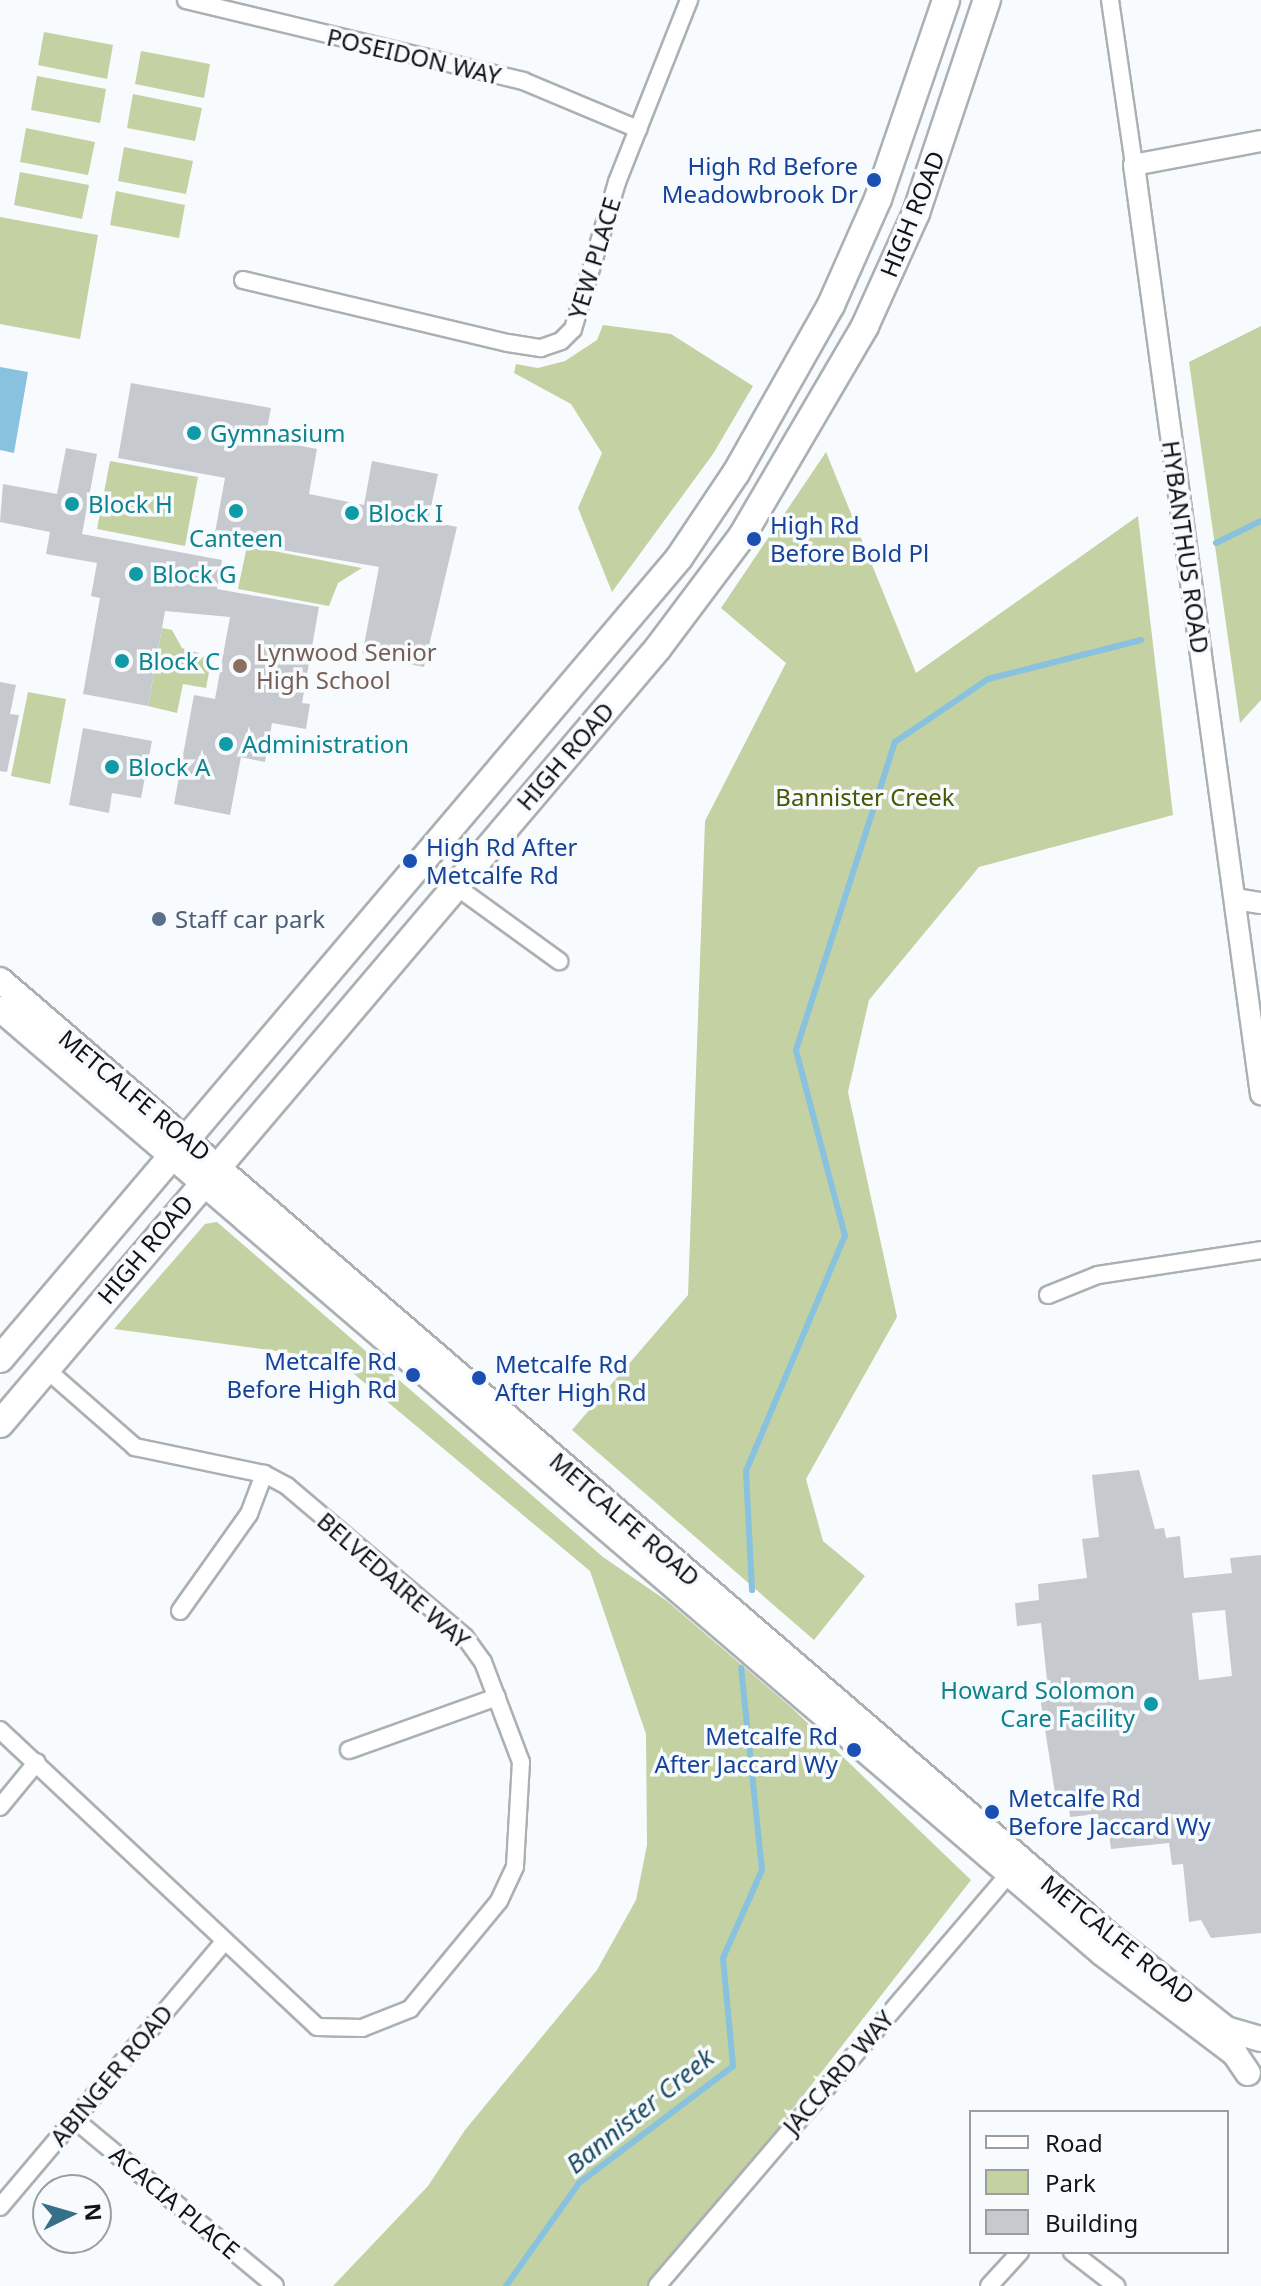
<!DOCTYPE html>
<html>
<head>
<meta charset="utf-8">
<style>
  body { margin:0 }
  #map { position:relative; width:1261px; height:2286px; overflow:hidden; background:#f7fbfe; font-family:"Noto Sans",sans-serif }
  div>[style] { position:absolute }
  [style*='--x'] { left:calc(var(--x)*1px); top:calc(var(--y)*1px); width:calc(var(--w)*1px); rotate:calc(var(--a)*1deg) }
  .green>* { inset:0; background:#c3d1a3 }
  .water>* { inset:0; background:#89c2de }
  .stream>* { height:6px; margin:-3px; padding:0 3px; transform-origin:3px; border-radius:3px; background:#89c2de }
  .building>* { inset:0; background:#c6cace }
  .roads { filter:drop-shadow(2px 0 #abb0b3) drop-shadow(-2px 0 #abb0b3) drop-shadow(0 2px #abb0b3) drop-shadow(0 -2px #abb0b3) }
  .minor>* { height:16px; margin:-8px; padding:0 8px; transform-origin:8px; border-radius:8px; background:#fff }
  .tertiary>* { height:20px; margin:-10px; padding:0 10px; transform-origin:10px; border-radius:10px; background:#fff }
  .secondary>* { height:24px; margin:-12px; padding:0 12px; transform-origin:12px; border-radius:12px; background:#fff }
  .primary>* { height:26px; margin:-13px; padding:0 13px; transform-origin:13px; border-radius:13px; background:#fff }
  .dots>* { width:22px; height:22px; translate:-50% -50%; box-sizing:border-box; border:4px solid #f7fbfe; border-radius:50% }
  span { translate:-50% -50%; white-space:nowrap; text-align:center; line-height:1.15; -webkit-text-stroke:7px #f7fbfe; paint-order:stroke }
  .street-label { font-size:24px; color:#121314 }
  .transit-label { font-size:24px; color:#164399 }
  .right { translate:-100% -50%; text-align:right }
  .left { translate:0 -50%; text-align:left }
  .culture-label { font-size:24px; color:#0d838f }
  .education-label { font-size:24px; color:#785e54 }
  .park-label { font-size:24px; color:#475703 }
  .service-label { font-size:24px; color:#4e5e75 }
  .water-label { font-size:26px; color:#1f4d61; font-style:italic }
  .legend { position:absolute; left:969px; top:2110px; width:260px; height:144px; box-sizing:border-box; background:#f7fbfe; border:2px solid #9b9ea0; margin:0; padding:10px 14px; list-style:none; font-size:24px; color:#121314 }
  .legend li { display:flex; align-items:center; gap:16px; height:40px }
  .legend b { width:40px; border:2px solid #9b9ea0 }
  .north { position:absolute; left:32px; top:2174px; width:80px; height:80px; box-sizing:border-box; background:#f7fbfe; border:2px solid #9b9ea0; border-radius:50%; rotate:85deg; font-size:22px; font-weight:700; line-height:32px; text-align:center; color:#121314 }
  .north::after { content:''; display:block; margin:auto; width:28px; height:36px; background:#357088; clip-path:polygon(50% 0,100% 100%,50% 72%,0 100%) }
</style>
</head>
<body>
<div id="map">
  <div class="green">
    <i style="clip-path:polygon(44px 32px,113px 45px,107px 79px,38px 65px)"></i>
    <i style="clip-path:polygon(141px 51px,210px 64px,204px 98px,135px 84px)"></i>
    <i style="clip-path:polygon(37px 76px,106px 89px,100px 123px,31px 110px)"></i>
    <i style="clip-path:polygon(133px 94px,202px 108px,195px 141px,127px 128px)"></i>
    <i style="clip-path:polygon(26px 128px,95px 142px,88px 175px,20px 162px)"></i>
    <i style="clip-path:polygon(124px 147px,193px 161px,186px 194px,118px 181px)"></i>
    <i style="clip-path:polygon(20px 172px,89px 185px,82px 219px,14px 205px)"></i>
    <i style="clip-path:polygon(116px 191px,185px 205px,179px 238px,110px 225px)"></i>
    <i style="clip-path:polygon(0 217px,98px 235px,80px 339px,0 324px)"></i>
    <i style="clip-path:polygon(603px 325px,671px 334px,753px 386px,713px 454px,612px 592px,578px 508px,602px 453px,571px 404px,514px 373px,516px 364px,538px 368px,565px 361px,597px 340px)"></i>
    <i style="clip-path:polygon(1261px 326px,1261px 700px,1240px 723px,1189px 362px)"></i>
    <i style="clip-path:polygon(826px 452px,916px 673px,1138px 516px,1173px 815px,979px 867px,869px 1000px,848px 1092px,897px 1317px,806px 1479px,823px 1541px,865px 1576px,814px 1640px,572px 1430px,688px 1295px,705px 821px,786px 663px,721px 608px)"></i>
    <i style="clip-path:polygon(110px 461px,198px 477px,185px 546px,97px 529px)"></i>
    <i style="clip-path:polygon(247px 546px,362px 568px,338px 583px,329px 606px,238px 589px)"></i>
    <i style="clip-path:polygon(162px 628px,172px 630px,182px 648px,212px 657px,206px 688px,183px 684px,177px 713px,148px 706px)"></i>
    <i style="clip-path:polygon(28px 692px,66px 699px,50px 784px,11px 776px)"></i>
    <i style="clip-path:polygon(217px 1222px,603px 1557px,667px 1601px,792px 1708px,971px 1880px,655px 2286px,333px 2286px,428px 2186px,465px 2130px,597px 1970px,636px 1900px,647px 1845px,646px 1734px,590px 1571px,336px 1359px,114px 1329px,205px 1224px)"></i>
  </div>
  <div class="water">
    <i style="clip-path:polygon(0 367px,28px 372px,14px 453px,0 450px)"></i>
  </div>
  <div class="stream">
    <i style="--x:1216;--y:543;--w:50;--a:-26.1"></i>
    <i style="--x:752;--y:1590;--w:119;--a:-92.9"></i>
    <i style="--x:746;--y:1471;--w:255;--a:-67.2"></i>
    <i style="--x:845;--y:1236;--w:192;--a:-104.8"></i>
    <i style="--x:796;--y:1050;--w:324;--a:-72.2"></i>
    <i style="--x:895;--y:742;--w:112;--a:-34.1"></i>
    <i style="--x:988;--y:679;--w:158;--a:-14.3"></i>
    <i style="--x:506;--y:2286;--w:126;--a:-54.7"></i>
    <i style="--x:579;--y:2183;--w:193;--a:-37.2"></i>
    <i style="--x:733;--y:2066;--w:108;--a:-95.3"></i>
    <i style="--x:723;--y:1958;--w:96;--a:-66.1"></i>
    <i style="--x:762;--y:1870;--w:203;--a:-95.9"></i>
  </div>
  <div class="building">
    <i style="clip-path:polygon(131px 383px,271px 408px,265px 439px,317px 449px,309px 494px,364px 505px,372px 461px,438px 474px,428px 521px,457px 527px,424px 667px,362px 655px,379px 567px,214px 538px,225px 478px,118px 458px)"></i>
    <i style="clip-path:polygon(66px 448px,97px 454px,82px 534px,222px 560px,217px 589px,319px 607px,302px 703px,310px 704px,306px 729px,272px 723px,265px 762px,241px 757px,230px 815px,174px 804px,194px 695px,215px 699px,230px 617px,165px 611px,148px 706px,83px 694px,100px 598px,91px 596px,97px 563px,46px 554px,50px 532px,0 522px,3px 484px,57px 494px)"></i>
    <i style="clip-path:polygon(0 682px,16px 685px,10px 714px,19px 715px,7px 772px,0 771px)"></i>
    <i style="clip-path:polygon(83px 728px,152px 741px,141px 798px,112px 793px,109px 813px,69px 805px)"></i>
    <i style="clip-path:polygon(evenodd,1139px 1470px,1155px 1529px,1164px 1528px,1166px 1538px,1180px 1536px,1184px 1578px,1232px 1573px,1230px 1558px,1261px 1555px,1261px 1933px,1211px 1938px,1201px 1920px,1189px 1922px,1183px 1864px,1172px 1865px,1169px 1843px,1111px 1849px,1109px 1834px,1100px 1835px,1098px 1814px,1070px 1817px,1067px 1791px,1055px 1793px,1039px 1691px,1048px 1690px,1041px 1623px,1017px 1626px,1015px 1603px,1039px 1600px,1038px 1584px,1087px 1578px,1082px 1539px,1099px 1537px,1092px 1475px,1139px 1470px,1225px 1610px,1232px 1676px,1199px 1680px,1192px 1613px,1225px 1610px)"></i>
  </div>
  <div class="roads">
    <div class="minor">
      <i style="--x:186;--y:0;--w:347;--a:13.5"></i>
      <i style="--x:523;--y:81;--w:125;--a:22.7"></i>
      <i style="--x:1110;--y:0;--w:167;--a:81.7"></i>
      <i style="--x:243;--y:280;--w:272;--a:13.4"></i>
      <i style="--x:508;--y:343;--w:33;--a:9"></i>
      <i style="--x:541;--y:348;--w:21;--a:-19"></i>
      <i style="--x:561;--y:341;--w:17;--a:-45"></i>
      <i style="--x:573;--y:329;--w:153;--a:-73.3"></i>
      <i style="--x:617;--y:182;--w:196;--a:-68.4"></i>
      <i style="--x:454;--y:885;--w:130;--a:35.9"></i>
      <i style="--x:1048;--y:1295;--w:54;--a:-21.8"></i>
      <i style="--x:1098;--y:1275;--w:165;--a:-8.7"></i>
      <i style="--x:180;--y:1611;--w:119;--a:-54.6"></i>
      <i style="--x:249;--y:1514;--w:43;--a:-69.4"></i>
      <i style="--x:0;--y:1730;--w:434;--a:43.1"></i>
      <i style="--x:317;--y:2027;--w:45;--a:1.3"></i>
      <i style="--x:362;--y:2028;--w:52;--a:-21.6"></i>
      <i style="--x:410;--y:2009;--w:140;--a:-50.5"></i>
      <i style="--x:499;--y:1901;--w:38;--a:-65"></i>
      <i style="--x:515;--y:1866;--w:104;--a:-86.7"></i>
      <i style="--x:521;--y:1762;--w:107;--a:-110.8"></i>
      <i style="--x:483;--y:1662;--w:31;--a:-126"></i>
      <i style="--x:465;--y:1637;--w:233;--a:-139.7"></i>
      <i style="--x:287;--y:1486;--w:26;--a:-152"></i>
      <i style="--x:264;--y:1474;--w:132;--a:-168.2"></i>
      <i style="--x:135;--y:1447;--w:118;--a:-138.8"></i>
      <i style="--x:349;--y:1750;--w:157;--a:-19.7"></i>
      <i style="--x:0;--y:1807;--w:58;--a:-50.6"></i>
      <i style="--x:74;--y:2119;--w:261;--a:39.7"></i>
      <i style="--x:0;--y:2207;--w:344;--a:-49.8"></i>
      <i style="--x:1072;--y:2252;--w:56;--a:37.7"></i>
      <i style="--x:657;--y:2286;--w:550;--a:-49.5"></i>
      <i style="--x:989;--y:2286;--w:46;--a:-47.6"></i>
    </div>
    <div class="tertiary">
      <i style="--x:1261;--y:141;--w:129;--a:169.3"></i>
      <i style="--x:1134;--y:165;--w:938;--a:82.22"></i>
      <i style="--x:1235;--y:899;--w:26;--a:9"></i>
    </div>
    <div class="secondary">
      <i style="--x:0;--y:980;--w:1474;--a:40.74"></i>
      <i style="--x:1117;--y:1942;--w:139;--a:38.6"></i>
      <i style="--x:1226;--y:2029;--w:36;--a:16"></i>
      <i style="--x:0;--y:1009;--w:1452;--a:40.59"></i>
      <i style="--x:1103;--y:1954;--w:166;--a:37.1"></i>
      <i style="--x:1235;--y:2054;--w:23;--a:56"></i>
    </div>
    <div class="primary">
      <i style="--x:0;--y:1359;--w:1050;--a:-49.71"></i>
      <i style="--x:679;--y:558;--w:102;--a:-56.2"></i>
      <i style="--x:736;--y:473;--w:193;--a:-60.5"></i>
      <i style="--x:831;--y:305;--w:116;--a:-66.1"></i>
      <i style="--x:878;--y:199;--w:210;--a:-71.1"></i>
      <i style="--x:0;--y:1424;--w:1017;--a:-49.7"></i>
      <i style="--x:658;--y:648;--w:140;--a:-53.1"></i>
      <i style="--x:742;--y:536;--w:243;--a:-59.6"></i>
      <i style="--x:865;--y:326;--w:124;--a:-65.7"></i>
      <i style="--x:916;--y:213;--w:225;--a:-71.6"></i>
    </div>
  </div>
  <div class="dots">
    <i style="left:874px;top:180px;background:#1a4fb4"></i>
    <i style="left:194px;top:433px;background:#0f9aa8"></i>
    <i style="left:72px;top:504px;background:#0f9aa8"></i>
    <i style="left:236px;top:511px;background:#0f9aa8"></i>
    <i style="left:352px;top:513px;background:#0f9aa8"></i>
    <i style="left:754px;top:539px;background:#1a4fb4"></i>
    <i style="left:136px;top:574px;background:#0f9aa8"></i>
    <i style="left:122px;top:661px;background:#0f9aa8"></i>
    <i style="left:240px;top:666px;background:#8d6e63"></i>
    <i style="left:226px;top:744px;background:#0f9aa8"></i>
    <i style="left:112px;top:767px;background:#0f9aa8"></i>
    <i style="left:410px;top:861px;background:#1a4fb4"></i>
    <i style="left:159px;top:919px;background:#5c6f8a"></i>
    <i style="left:413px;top:1375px;background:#1a4fb4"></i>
    <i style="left:479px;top:1378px;background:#1a4fb4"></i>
    <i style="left:1151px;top:1704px;background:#0f9aa8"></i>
    <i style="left:854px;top:1750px;background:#1a4fb4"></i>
    <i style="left:992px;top:1812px;background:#1a4fb4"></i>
  </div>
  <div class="street-label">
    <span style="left:414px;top:56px;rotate:13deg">POSEIDON WAY</span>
    <span style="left:912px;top:214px;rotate:-68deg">HIGH ROAD</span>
    <span style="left:594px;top:258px;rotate:-73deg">YEW PLACE</span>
    <span style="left:1186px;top:547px;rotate:82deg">HYBANTHUS ROAD</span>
    <span style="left:565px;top:756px;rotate:-49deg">HIGH ROAD</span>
    <span style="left:135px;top:1095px;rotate:40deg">METCALFE ROAD</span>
    <span style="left:145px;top:1249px;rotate:-50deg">HIGH ROAD</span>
    <span style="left:625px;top:1519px;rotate:41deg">METCALFE ROAD</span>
    <span style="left:394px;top:1580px;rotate:41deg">BELVEDAIRE WAY</span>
    <span style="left:1118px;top:1939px;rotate:39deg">METCALFE ROAD</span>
    <span style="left:838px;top:2072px;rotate:-49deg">JACCARD WAY</span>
    <span style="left:111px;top:2075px;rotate:-50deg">ABINGER ROAD</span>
    <span style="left:175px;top:2202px;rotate:40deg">ACACIA PLACE</span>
  </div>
  <div class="transit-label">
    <span class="right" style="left:858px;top:180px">High Rd Before<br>Meadowbrook Dr</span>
    <span class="left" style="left:770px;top:539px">High Rd<br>Before Bold Pl</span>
    <span class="left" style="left:426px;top:861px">High Rd After<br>Metcalfe Rd</span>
    <span class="right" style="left:397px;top:1375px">Metcalfe Rd<br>Before High Rd</span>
    <span class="left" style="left:495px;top:1378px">Metcalfe Rd<br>After High Rd</span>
    <span class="right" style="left:838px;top:1750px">Metcalfe Rd<br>After Jaccard Wy</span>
    <span class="left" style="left:1008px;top:1812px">Metcalfe Rd<br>Before Jaccard Wy</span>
  </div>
  <div class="culture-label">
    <span class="left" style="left:210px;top:433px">Gymnasium</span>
    <span class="left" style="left:88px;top:504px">Block H</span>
    <span class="left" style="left:368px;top:513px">Block I</span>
    <span style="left:236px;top:538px">Canteen</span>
    <span class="left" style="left:152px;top:574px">Block G</span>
    <span class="left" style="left:138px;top:661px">Block C</span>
    <span class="left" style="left:242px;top:744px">Administration</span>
    <span class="left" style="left:128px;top:767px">Block A</span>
    <span class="right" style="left:1135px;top:1704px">Howard Solomon<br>Care Facility</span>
  </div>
  <div class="education-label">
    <span class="left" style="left:256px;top:666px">Lynwood Senior<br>High School</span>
  </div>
  <div class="park-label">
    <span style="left:865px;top:797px">Bannister Creek</span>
  </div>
  <div class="service-label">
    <span class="left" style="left:175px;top:919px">Staff car park</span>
  </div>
  <div class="water-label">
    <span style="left:640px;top:2111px;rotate:-39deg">Bannister Creek</span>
  </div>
  <ul class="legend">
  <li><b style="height:10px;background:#fff"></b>Road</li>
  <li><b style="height:22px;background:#c3d1a3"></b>Park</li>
  <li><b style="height:22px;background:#c6cace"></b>Building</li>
  </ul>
  <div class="north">N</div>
</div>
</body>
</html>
